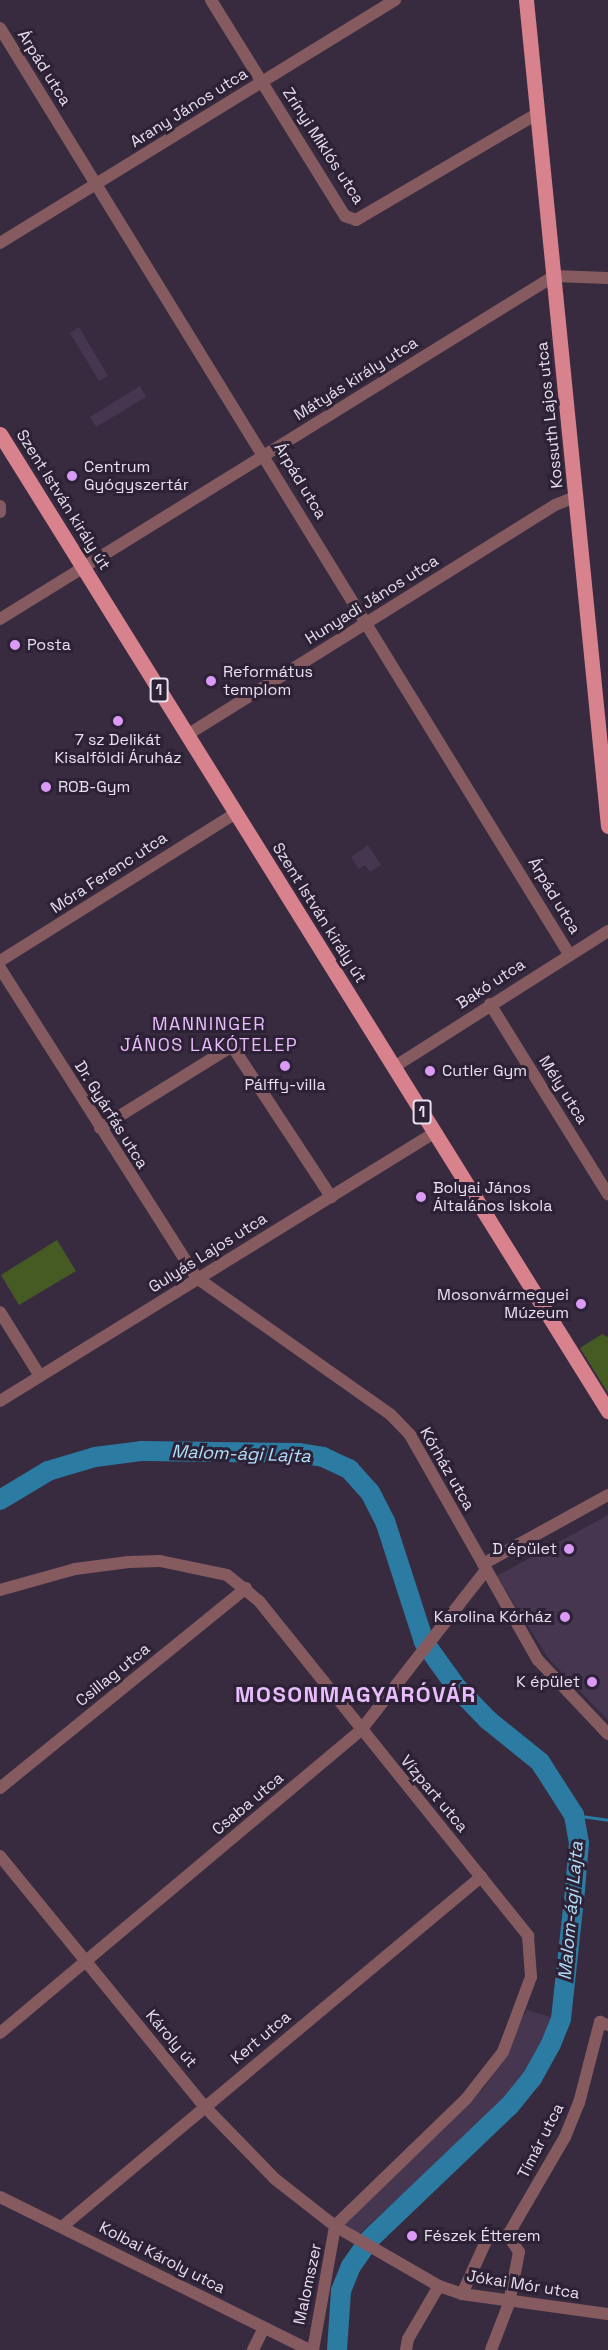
<!DOCTYPE html>
<html>
<head>
<meta charset="utf-8">
<style>
  body { margin:0 }
  #map { position:relative; width:608px; height:2350px; overflow:hidden; background:#382b40; font-family:"Space Grotesk",sans-serif }
  div>[style] { position:absolute }
  [style*='--x'] { left:calc(var(--x)*1px); top:calc(var(--y)*1px); width:calc(var(--w)*1px); rotate:calc(var(--a)*1deg) }
  .built>* { inset:0; background:#463650 }
  .green>* { inset:0; background:#465a24 }
  .stream>* { height:3px; margin:-1.5px; padding:0 1.5px; transform-origin:1.5px; border-radius:1.5px; background:#2b7ba3 }
  .river>* { height:20px; margin:-10px; padding:0 10px; transform-origin:10px; border-radius:10px; background:#2b7ba3 }
  .minor>* { height:12px; margin:-6px; padding:0 6px; transform-origin:6px; border-radius:6px; background:#855b5f }
  .major>* { height:15px; margin:-7.5px; padding:0 7.5px; transform-origin:7.5px; border-radius:7.5px; background:#d7828d }
  .dots>* { width:16px; height:16px; translate:-50% -50%; box-sizing:border-box; border:3px solid #2d2135; border-radius:50% }
  span { translate:-50% -50%; white-space:nowrap; text-align:center; line-height:1.15; -webkit-text-stroke:6px #2d2135; paint-order:stroke }
  .shield-label span { padding:2px 4px; background:#2d2135; border:2px solid; border-radius:4px; -webkit-text-stroke-width:0 }
  .shield-label { font-size:15px; color:#e8e0ee; font-weight:700 }
  .street-label { font-size:16px; color:#e8e0ee }
  .poi-label { font-size:16px; color:#e8e0ee }
  .left { translate:0 -50%; text-align:left }
  .right { translate:-100% -50%; text-align:right }
  .neighbourhood-label { font-size:18px; color:#e9bcfd; letter-spacing:1.5px }
  .water-label { font-size:18px; color:#b2e0fc; font-style:italic }
  .district-label { font-size:22px; color:#e9bcfd; font-weight:700; letter-spacing:1.5px }
</style>
</head>
<body>
<div id="map">
  <div class="built">
    <i style="clip-path:polygon(79px 327px,108px 376px,99px 381px,70px 333px)"></i>
    <i style="clip-path:polygon(140px 386px,146px 397px,96px 427px,90px 417px)"></i>
    <i style="clip-path:polygon(368px 845px,381px 865px,370px 872px,365px 865px,359px 869px,351px 857px)"></i>
    <i style="clip-path:polygon(608px 1515px,608px 1720px,548px 1658px,497px 1576px)"></i>
    <i style="clip-path:polygon(527px 2010px,554px 2018px,513px 2093px,359px 2234px,344px 2223px,485px 2087px)"></i>
  </div>
  <div class="green">
    <i style="clip-path:polygon(57px 1240px,76px 1271px,19px 1305px,1px 1275px)"></i>
    <i style="clip-path:polygon(602px 1334px,608px 1337px,608px 1393px,580px 1348px)"></i>
  </div>
  <div class="stream">
    <i style="--x:574;--y:1815;--w:34;--a:8"></i>
  </div>
  <div class="river">
    <i style="--x:0;--y:1500;--w:56;--a:-31.1"></i>
    <i style="--x:48;--y:1471;--w:49;--a:-16.6"></i>
    <i style="--x:95;--y:1457;--w:46;--a:-7.4"></i>
    <i style="--x:141;--y:1451;--w:157;--a:0.7"></i>
    <i style="--x:298;--y:1453;--w:25;--a:9"></i>
    <i style="--x:323;--y:1457;--w:29;--a:25"></i>
    <i style="--x:349;--y:1469;--w:31;--a:48"></i>
    <i style="--x:370;--y:1492;--w:33;--a:63"></i>
    <i style="--x:385;--y:1521;--w:127;--a:72.1"></i>
    <i style="--x:424;--y:1642;--w:57;--a:54.3"></i>
    <i style="--x:457;--y:1688;--w:45;--a:45.9"></i>
    <i style="--x:488;--y:1720;--w:67;--a:38.9"></i>
    <i style="--x:540;--y:1762;--w:63;--a:57.3"></i>
    <i style="--x:574;--y:1815;--w:28;--a:80"></i>
    <i style="--x:579;--y:1843;--w:47;--a:94.9"></i>
    <i style="--x:575;--y:1890;--w:130;--a:96.2"></i>
    <i style="--x:561;--y:2019;--w:27;--a:112"></i>
    <i style="--x:551;--y:2044;--w:39;--a:119"></i>
    <i style="--x:532;--y:2078;--w:36;--a:129"></i>
    <i style="--x:509;--y:2106;--w:192;--a:136.3"></i>
    <i style="--x:370;--y:2239;--w:33;--a:125"></i>
    <i style="--x:351;--y:2266;--w:27;--a:112"></i>
    <i style="--x:341;--y:2291;--w:59;--a:93.9"></i>
  </div>
  <div class="minor">
    <i style="--x:211;--y:0;--w:254;--a:58.2"></i>
    <i style="--x:345;--y:216;--w:12;--a:20"></i>
    <i style="--x:356;--y:220;--w:210;--a:-30.4"></i>
    <i style="--x:0;--y:28;--w:1087;--a:58.43"></i>
    <i style="--x:0;--y:243;--w:464;--a:-31.6"></i>
    <i style="--x:0;--y:506;--w:6;--a:90"></i>
    <i style="--x:0;--y:619;--w:652;--a:-31.76"></i>
    <i style="--x:554;--y:276;--w:54;--a:2.1"></i>
    <i style="--x:187;--y:735;--w:434;--a:-32"></i>
    <i style="--x:555;--y:505;--w:24;--a:-22"></i>
    <i style="--x:0;--y:961;--w:279;--a:-32.1"></i>
    <i style="--x:0;--y:968;--w:367;--a:57.6"></i>
    <i style="--x:197;--y:1278;--w:237;--a:35.2"></i>
    <i style="--x:391;--y:1415;--w:28;--a:46"></i>
    <i style="--x:410;--y:1435;--w:259;--a:60.4"></i>
    <i style="--x:538;--y:1660;--w:102;--a:46.6"></i>
    <i style="--x:490;--y:1004;--w:224;--a:58.2"></i>
    <i style="--x:394;--y:1067;--w:254;--a:-32.4"></i>
    <i style="--x:100;--y:1128;--w:155;--a:-31.8"></i>
    <i style="--x:232;--y:1046;--w:181;--a:56.7"></i>
    <i style="--x:0;--y:1312;--w:75;--a:58"></i>
    <i style="--x:0;--y:1401;--w:510;--a:-31.7"></i>
    <i style="--x:483;--y:1564;--w:143;--a:-28.9"></i>
    <i style="--x:0;--y:1590;--w:78;--a:-15.6"></i>
    <i style="--x:75;--y:1569;--w:54;--a:-7.4"></i>
    <i style="--x:129;--y:1562;--w:31;--a:-2"></i>
    <i style="--x:160;--y:1561;--w:68;--a:11.8"></i>
    <i style="--x:227;--y:1575;--w:41;--a:39.1"></i>
    <i style="--x:259;--y:1601;--w:430;--a:51.2"></i>
    <i style="--x:528;--y:1936;--w:41;--a:85.8"></i>
    <i style="--x:531;--y:1977;--w:80;--a:110.5"></i>
    <i style="--x:503;--y:2052;--w:60;--a:128.2"></i>
    <i style="--x:466;--y:2099;--w:182;--a:135.9"></i>
    <i style="--x:0;--y:1788;--w:317;--a:-39.1"></i>
    <i style="--x:0;--y:1856;--w:323;--a:50.8"></i>
    <i style="--x:204;--y:2106;--w:102;--a:45.8"></i>
    <i style="--x:275;--y:2179;--w:76;--a:38.1"></i>
    <i style="--x:335;--y:2226;--w:120;--a:30"></i>
    <i style="--x:439;--y:2286;--w:24;--a:19"></i>
    <i style="--x:462;--y:2294;--w:147;--a:7.8"></i>
    <i style="--x:0;--y:2033;--w:471;--a:-40"></i>
    <i style="--x:361;--y:1730;--w:203;--a:-52"></i>
    <i style="--x:0;--y:2197;--w:345;--a:26.3"></i>
    <i style="--x:63;--y:2226;--w:545;--a:-39.86"></i>
    <i style="--x:462;--y:2294;--w:60;--a:-65.6"></i>
    <i style="--x:487;--y:2239;--w:21;--a:-11"></i>
    <i style="--x:508;--y:2235;--w:113;--a:-59.8"></i>
    <i style="--x:565;--y:2137;--w:37;--a:-68"></i>
    <i style="--x:579;--y:2103;--w:84;--a:-75.5"></i>
    <i style="--x:600;--y:2022;--w:9;--a:21"></i>
    <i style="--x:253;--y:2350;--w:25;--a:-64"></i>
    <i style="--x:313;--y:2350;--w:126;--a:-79.9"></i>
    <i style="--x:406;--y:2350;--w:11;--a:-80"></i>
    <i style="--x:408;--y:2339;--w:61;--a:-59.7"></i>
    <i style="--x:491;--y:2350;--w:50;--a:-69"></i>
    <i style="--x:509;--y:2303;--w:52;--a:-78.9"></i>
    <i style="--x:519;--y:2252;--w:20;--a:-123"></i>
  </div>
  <div class="major">
    <i style="--x:526;--y:0;--w:830;--a:84.33"></i>
    <i style="--x:0;--y:434;--w:1151;--a:58.11"></i>
  </div>
  <div class="dots">
    <i style="left:72px;top:476px;background:#da9af6"></i>
    <i style="left:15px;top:645px;background:#da9af6"></i>
    <i style="left:211px;top:681px;background:#da9af6"></i>
    <i style="left:118px;top:721px;background:#da9af6"></i>
    <i style="left:46px;top:787px;background:#da9af6"></i>
    <i style="left:285px;top:1066px;background:#da9af6"></i>
    <i style="left:430px;top:1071px;background:#da9af6"></i>
    <i style="left:421px;top:1197px;background:#da9af6"></i>
    <i style="left:581px;top:1304px;background:#da9af6"></i>
    <i style="left:569px;top:1549px;background:#da9af6"></i>
    <i style="left:565px;top:1617px;background:#da9af6"></i>
    <i style="left:592px;top:1682px;background:#da9af6"></i>
    <i style="left:412px;top:2236px;background:#da9af6"></i>
  </div>
  <div class="shield-label">
    <span style="left:159px;top:690px">1</span>
    <span style="left:422px;top:1112px">1</span>
  </div>
  <div class="street-label">
    <span style="left:44px;top:68px;rotate:58deg">Árpád utca</span>
    <span style="left:189px;top:108px;rotate:-32deg">Arany János utca</span>
    <span style="left:323px;top:146px;rotate:57deg">Zrínyi Miklós utca</span>
    <span style="left:356px;top:379px;rotate:-32deg">Mátyás király utca</span>
    <span style="left:550px;top:415px;rotate:-96deg">Kossuth Lajos utca</span>
    <span style="left:300px;top:481px;rotate:59deg">Árpád utca</span>
    <span style="left:63px;top:500px;rotate:58deg">Szent István király út</span>
    <span style="left:372px;top:600px;rotate:-32deg">Hunyadi János utca</span>
    <span style="left:109px;top:873px;rotate:-33deg">Móra Ferenc utca</span>
    <span style="left:554px;top:896px;rotate:59deg">Árpád utca</span>
    <span style="left:319px;top:913px;rotate:58deg">Szent István király út</span>
    <span style="left:491px;top:984px;rotate:-33deg">Bakó utca</span>
    <span style="left:563px;top:1090px;rotate:58deg">Mély utca</span>
    <span style="left:111px;top:1115px;rotate:58deg">Dr. Gyárfás utca</span>
    <span style="left:208px;top:1253px;rotate:-32deg">Gulyás Lajos utca</span>
    <span style="left:447px;top:1469px;rotate:60deg">Kórház utca</span>
    <span style="left:113px;top:1675px;rotate:-39deg">Csillag utca</span>
    <span style="left:434px;top:1794px;rotate:50deg">Vízpart utca</span>
    <span style="left:248px;top:1804px;rotate:-40deg">Csaba utca</span>
    <span style="left:261px;top:2038px;rotate:-40deg">Kert utca</span>
    <span style="left:171px;top:2039px;rotate:50deg">Károly út</span>
    <span style="left:541px;top:2141px;rotate:-63deg">Tímár utca</span>
    <span style="left:162px;top:2258px;rotate:27deg">Kolbai Károly utca</span>
    <span style="left:308px;top:2284px;rotate:-78deg">Malomszer</span>
    <span style="left:523px;top:2285px;rotate:9deg">Jókai Mór utca</span>
  </div>
  <div class="poi-label">
    <span class="left" style="left:84px;top:476px">Centrum<br>Gyógyszertár</span>
    <span class="left" style="left:27px;top:645px">Posta</span>
    <span class="left" style="left:223px;top:681px">Református<br>templom</span>
    <span style="left:118px;top:749px">7 sz Delikát<br>Kisalföldi Áruház</span>
    <span class="left" style="left:58px;top:787px">ROB-Gym</span>
    <span class="left" style="left:442px;top:1071px">Cutler Gym</span>
    <span style="left:285px;top:1085px">Pálffy-villa</span>
    <span class="left" style="left:433px;top:1197px">Bolyai János<br>Általános Iskola</span>
    <span class="right" style="left:569px;top:1304px">Mosonvármegyei<br>Múzeum</span>
    <span class="right" style="left:557px;top:1549px">D épület</span>
    <span class="right" style="left:552px;top:1617px">Karolina Kórház</span>
    <span class="right" style="left:580px;top:1682px">K épület</span>
    <span class="left" style="left:424px;top:2236px">Fészek Étterem</span>
  </div>
  <div class="neighbourhood-label">
    <span style="left:209px;top:1035px">MANNINGER<br>JÁNOS LAKÓTELEP</span>
  </div>
  <div class="water-label">
    <span style="left:241px;top:1454px;rotate:2deg">Malom-ági Lajta</span>
    <span style="left:571px;top:1911px;rotate:-85deg">Malom-ági Lajta</span>
  </div>
  <div class="district-label">
    <span style="left:356px;top:1695px">MOSONMAGYARÓVÁR</span>
  </div>
</div>
</body>
</html>
